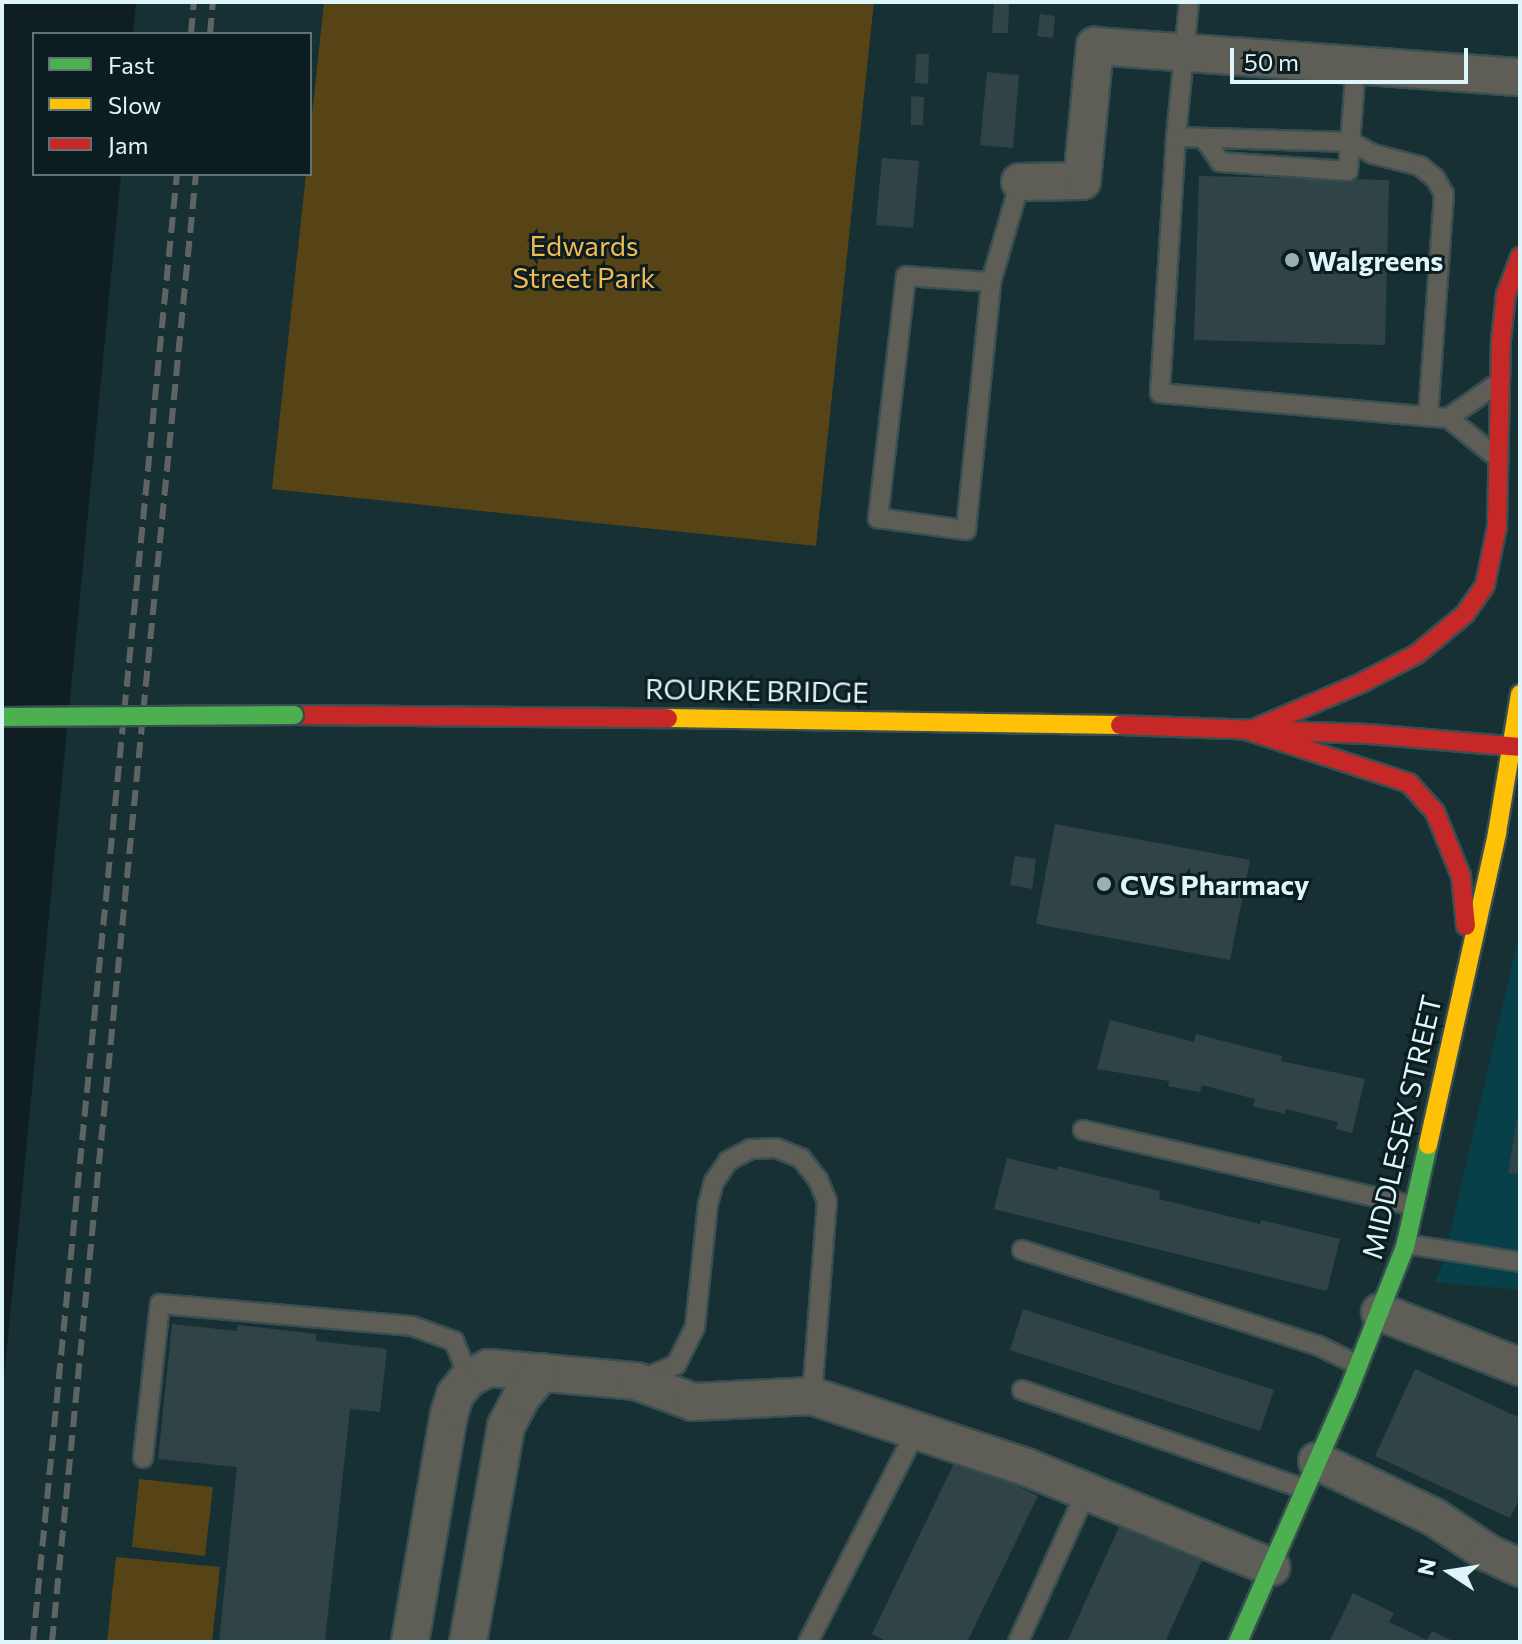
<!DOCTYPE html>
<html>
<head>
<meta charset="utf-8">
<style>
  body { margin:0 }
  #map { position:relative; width:1522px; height:1644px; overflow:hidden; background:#173034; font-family:Commissioner,sans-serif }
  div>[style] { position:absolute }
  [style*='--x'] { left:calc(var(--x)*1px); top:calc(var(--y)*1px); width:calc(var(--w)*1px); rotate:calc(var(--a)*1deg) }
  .built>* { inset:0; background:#074049 }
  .green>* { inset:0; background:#564316 }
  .water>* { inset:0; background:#0e1e21 }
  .building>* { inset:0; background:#304447 }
  .roads { filter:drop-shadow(2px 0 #394e51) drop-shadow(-2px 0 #394e51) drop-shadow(0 2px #394e51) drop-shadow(0 -2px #394e51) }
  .lane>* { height:18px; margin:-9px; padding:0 9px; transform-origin:9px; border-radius:9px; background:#5e5e57 }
  .street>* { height:36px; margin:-18px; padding:0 18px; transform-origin:18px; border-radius:18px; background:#5e5e57 }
  .fast>* { height:18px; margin:-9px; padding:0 9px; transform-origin:9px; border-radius:9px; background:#4caf50 }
  .slow>* { height:18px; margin:-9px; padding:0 9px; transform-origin:9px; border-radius:9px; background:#ffc107 }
  .jam>* { height:18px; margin:-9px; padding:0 9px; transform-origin:9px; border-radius:9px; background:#c62828 }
  .rail>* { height:6px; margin-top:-3px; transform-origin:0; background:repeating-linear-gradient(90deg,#5d6462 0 16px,transparent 0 24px) }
  .bridges { filter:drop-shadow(2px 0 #394e51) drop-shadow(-2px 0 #394e51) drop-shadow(0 2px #394e51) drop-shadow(0 -2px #394e51) }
  .fast-bridge>* { height:18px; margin:-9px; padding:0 9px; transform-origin:9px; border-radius:9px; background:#4caf50 }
  .dots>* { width:22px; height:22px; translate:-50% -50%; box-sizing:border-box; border:4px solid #0b1d20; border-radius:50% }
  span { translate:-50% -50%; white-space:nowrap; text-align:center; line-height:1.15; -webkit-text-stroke:6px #0b1d20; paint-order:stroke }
  .park-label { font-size:28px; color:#f1ba53 }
  .poi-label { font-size:28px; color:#def5f9; font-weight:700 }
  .left { translate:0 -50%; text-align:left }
  .street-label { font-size:28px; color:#def5f9 }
  .frame { position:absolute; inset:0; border:4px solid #def5f9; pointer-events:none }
  .legend { position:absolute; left:32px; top:32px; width:280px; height:144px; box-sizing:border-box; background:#0b1d20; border:2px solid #5f7377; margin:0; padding:10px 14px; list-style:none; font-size:24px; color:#def5f9 }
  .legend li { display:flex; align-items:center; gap:16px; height:40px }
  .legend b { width:40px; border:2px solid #5f7377 }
  .north { position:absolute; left:1410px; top:1532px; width:80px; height:80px; -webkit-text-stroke:6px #0b1d20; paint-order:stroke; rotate:282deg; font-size:22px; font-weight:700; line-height:32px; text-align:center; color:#def5f9 }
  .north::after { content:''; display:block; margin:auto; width:28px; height:36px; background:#def5f9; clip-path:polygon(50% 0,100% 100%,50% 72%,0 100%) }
  .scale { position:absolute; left:1230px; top:48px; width:238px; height:36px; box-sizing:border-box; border:4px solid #def5f9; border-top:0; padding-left:10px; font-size:24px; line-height:28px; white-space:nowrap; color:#def5f9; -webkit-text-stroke:6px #0b1d20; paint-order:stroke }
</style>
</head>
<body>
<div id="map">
  <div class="built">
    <i style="clip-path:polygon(1520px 931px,1520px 1290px,1434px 1282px,1442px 1268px)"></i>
  </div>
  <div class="green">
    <i style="clip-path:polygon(324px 2px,874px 2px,816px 546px,272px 489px,306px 174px,310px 174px,310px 134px)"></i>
    <i style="clip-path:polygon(139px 1479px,213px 1487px,205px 1556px,132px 1547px)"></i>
    <i style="clip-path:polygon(116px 1557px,220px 1567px,212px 1642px,107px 1642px)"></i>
  </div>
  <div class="water">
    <i style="clip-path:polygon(2px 2px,136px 2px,133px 34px,34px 34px,34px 174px,121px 174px,2px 1398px)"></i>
  </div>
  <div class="building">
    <i style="clip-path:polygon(994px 2px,1009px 2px,1008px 33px,992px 33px)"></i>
    <i style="clip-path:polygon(1040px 14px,1055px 16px,1053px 38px,1037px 36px)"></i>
    <i style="clip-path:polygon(916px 54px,929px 54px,928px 84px,915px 83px)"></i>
    <i style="clip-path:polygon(987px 72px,1019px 75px,1013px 148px,980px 145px)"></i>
    <i style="clip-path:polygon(911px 96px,924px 97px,923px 125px,911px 125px)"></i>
    <i style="clip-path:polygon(882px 158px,919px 161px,913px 228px,876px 225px)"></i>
    <i style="clip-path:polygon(1199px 176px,1389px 180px,1385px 345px,1194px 340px)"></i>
    <i style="clip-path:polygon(1055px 824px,1250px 860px,1230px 960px,1036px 924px)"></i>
    <i style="clip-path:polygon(1015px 856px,1036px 859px,1032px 889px,1010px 885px)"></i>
    <i style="clip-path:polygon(1110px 1020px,1194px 1042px,1196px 1034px,1282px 1056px,1281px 1061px,1365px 1079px,1352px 1133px,1336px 1129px,1338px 1122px,1286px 1109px,1285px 1114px,1253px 1106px,1255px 1099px,1202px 1085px,1200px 1092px,1168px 1086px,1169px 1081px,1097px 1069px)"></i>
    <i style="clip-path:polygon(1520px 1101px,1520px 1174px,1508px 1173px)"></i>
    <i style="clip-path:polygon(1007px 1158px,1057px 1170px,1058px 1166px,1160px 1191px,1159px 1199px,1260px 1224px,1261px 1220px,1340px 1239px,1327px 1291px,994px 1209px)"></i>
    <i style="clip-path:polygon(1023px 1309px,1274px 1390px,1260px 1431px,1010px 1350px)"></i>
    <i style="clip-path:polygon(172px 1324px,237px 1331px,238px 1325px,316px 1334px,316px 1341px,387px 1349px,380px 1412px,350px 1409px,325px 1642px,219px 1642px,237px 1467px,158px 1459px)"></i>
    <i style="clip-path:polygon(1415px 1369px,1520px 1418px,1520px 1497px,1510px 1518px,1375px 1456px)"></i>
    <i style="clip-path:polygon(957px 1457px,1038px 1496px,967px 1642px,888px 1642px,872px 1634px)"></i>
    <i style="clip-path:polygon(1123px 1518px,1205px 1554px,1165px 1642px,1067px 1642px)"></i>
    <i style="clip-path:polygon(1353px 1593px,1394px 1613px,1389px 1622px,1427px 1640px,1432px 1631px,1455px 1642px,1329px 1642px)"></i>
  </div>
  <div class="roads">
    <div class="lane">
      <i style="--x:1189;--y:2;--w:136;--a:95.5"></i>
      <i style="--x:1176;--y:137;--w:256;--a:93.6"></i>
      <i style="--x:1160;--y:393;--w:289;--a:5"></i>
      <i style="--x:1448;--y:418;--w:59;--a:38.8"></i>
      <i style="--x:1176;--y:137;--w:175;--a:1.6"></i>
      <i style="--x:1351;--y:142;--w:25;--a:29"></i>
      <i style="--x:1373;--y:154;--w:49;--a:14.3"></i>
      <i style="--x:1420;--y:166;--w:19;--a:39"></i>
      <i style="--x:1435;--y:178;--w:18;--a:61"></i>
      <i style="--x:1444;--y:194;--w:222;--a:94.1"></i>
      <i style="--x:1204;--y:138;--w:29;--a:56"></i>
      <i style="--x:1220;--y:162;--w:128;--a:4"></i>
      <i style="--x:1348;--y:171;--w:106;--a:-85.7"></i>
      <i style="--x:991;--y:282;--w:85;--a:-176"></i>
      <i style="--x:906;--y:276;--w:244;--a:96.6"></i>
      <i style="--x:878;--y:518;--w:89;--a:7.8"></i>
      <i style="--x:966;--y:530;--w:249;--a:-84.2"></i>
      <i style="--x:991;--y:282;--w:104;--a:-73.8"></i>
      <i style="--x:1448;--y:418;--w:61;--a:-35"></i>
      <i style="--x:1083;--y:1130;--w:340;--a:12.9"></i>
      <i style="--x:1406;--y:1244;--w:115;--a:9"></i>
      <i style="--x:1022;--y:1250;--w:310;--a:17.9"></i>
      <i style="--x:1317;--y:1345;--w:46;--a:26"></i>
      <i style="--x:640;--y:1380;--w:39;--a:-23"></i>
      <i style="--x:676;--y:1365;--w:42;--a:-63.4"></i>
      <i style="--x:695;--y:1327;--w:124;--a:-84"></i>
      <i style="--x:708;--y:1204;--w:23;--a:-75"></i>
      <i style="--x:714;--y:1182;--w:25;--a:-56"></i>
      <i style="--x:728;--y:1161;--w:26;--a:-28"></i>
      <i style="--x:751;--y:1149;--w:25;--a:-2"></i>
      <i style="--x:776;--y:1148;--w:27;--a:22"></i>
      <i style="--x:801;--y:1158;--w:28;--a:52"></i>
      <i style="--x:818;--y:1180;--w:23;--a:67"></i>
      <i style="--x:827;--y:1201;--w:196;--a:94.4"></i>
      <i style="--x:1022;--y:1390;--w:300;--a:19.3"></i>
      <i style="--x:143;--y:1458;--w:155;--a:-83.7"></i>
      <i style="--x:160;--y:1304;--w:253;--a:5"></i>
      <i style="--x:412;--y:1326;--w:45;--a:19.7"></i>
      <i style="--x:454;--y:1341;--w:40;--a:68"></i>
      <i style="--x:808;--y:1642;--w:239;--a:-62.9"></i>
      <i style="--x:1018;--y:1642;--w:165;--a:-65.6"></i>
    </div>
    <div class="street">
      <i style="--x:1020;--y:182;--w:62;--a:-0.9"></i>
      <i style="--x:1082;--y:181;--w:136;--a:-84.5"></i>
      <i style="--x:1095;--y:46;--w:426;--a:4.2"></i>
      <i style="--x:1380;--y:1312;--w:150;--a:21.4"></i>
      <i style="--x:1317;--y:1461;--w:130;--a:25.6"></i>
      <i style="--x:1434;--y:1517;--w:65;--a:33.7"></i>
      <i style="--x:1488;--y:1553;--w:35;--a:25"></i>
      <i style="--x:410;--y:1642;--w:231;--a:-80.3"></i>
      <i style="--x:449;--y:1414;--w:20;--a:-72"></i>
      <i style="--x:455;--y:1395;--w:22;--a:-51"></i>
      <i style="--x:469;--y:1378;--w:22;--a:-27"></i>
      <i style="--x:489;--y:1368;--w:148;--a:5.1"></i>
      <i style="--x:636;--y:1381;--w:61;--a:20.2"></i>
      <i style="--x:693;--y:1402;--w:119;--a:-2.9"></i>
      <i style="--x:812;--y:1396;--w:225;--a:18.4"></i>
      <i style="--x:1026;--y:1467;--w:265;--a:22.2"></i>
      <i style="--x:468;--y:1642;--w:219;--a:-80"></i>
      <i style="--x:506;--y:1426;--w:34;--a:-62"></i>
      <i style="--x:522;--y:1396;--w:31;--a:-50"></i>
    </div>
    <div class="fast">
      <i style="--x:1238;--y:1642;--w:271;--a:-66.3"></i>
      <i style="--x:1347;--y:1394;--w:158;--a:-68.5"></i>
      <i style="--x:1405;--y:1247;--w:105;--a:-77.3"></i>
    </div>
    <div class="slow">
      <i style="--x:668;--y:718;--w:452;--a:0.9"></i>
      <i style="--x:1428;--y:1145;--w:320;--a:-77.5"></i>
      <i style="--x:1497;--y:833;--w:141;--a:-80.6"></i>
    </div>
    <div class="jam">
      <i style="--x:294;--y:715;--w:374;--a:0.5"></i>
      <i style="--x:1120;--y:725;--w:248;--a:2.1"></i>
      <i style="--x:1368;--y:734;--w:153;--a:4.9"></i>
      <i style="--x:1249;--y:731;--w:122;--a:-23.2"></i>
      <i style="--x:1361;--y:683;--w:63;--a:-27.4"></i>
      <i style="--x:1417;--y:654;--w:62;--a:-39.8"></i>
      <i style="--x:1465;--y:614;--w:35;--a:-55"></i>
      <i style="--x:1485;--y:585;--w:59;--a:-78.3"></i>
      <i style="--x:1497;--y:527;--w:187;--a:-88.8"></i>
      <i style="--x:1501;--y:340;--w:46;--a:-83.8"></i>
      <i style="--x:1506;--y:294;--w:40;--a:-69"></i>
      <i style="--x:1249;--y:731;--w:168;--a:18"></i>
      <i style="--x:1409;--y:783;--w:39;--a:48"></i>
      <i style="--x:1435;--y:812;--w:69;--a:67.9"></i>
      <i style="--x:1461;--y:876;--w:50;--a:84.3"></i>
    </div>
  </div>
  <div class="rail">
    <i style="--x:191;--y:34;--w:32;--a:-85"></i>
    <i style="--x:210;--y:34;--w:32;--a:-85"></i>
    <i style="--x:33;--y:1642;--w:1475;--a:-84.4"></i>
    <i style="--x:52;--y:1642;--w:1475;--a:-84.4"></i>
  </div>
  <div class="bridges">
    <div class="fast-bridge">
      <i style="--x:2;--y:717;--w:292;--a:-0.4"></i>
    </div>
  </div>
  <div class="dots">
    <i style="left:1292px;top:260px;background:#98b0b4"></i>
    <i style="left:1104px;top:884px;background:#98b0b4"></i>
  </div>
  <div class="park-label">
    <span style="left:584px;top:261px">Edwards<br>Street Park</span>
  </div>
  <div class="poi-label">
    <span class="left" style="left:1308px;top:260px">Walgreens</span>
    <span class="left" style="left:1120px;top:884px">CVS Pharmacy</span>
  </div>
  <div class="street-label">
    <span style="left:757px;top:690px;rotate:1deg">ROURKE BRIDGE</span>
    <span style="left:1401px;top:1127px;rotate:-77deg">MIDDLESEX STREET</span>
  </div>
  <div class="frame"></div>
  <ul class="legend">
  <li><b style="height:10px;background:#4caf50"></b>Fast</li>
  <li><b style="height:10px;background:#ffc107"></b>Slow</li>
  <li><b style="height:10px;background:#c62828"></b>Jam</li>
  </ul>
  <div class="north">N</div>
  <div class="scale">50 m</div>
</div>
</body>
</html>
